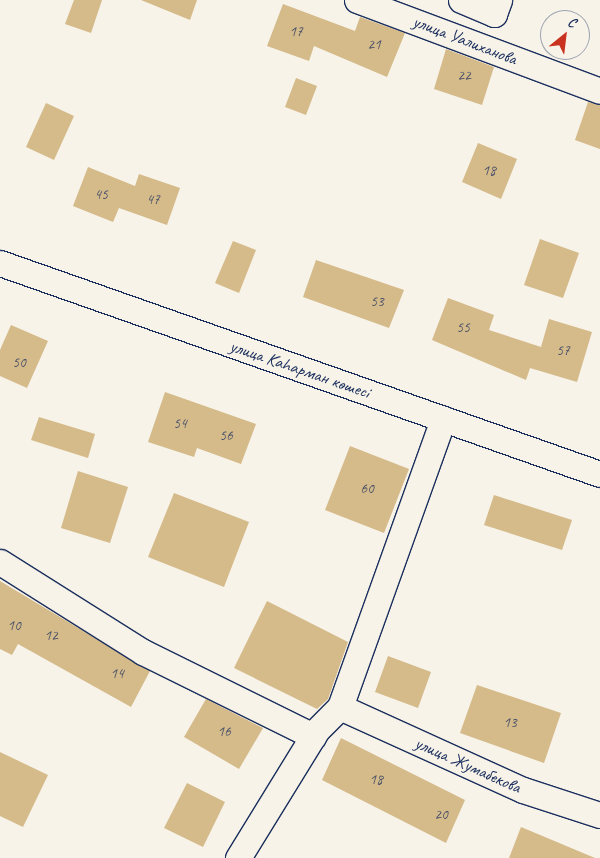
<!DOCTYPE html>
<html>
<head>
<meta charset="utf-8">
<style>
  body { margin:0 }
  #map { position:relative; width:600px; height:858px; overflow:hidden; background:#f7f3e8; font-family:Caveat,sans-serif }
  div>[style] { position:absolute }
  [style*='--x'] { left:calc(var(--x)*1px); top:calc(var(--y)*1px); width:calc(var(--w)*1px); rotate:calc(var(--a)*1deg) }
  .building>* { inset:0; background:#d5ba8a }
  .roads { filter:drop-shadow(1px 0 #1b2f5e) drop-shadow(-1px 0 #1b2f5e) drop-shadow(0 1px #1b2f5e) drop-shadow(0 -1px #1b2f5e) }
  .minor>* { height:25px; margin:-12.5px; padding:0 12.5px; transform-origin:12.5px; border-radius:12.5px; background:#f7f3e8 }
  span { translate:-50% -50%; white-space:nowrap; text-align:center; line-height:1.15; -webkit-text-stroke:4.5px #f7f3e8; paint-order:stroke }
  .number-label { font-size:15px; color:#4a5269 }
  .number-label span { -webkit-text-stroke-width:0 }
  .street-label { font-size:18px; color:#1b2f5e }
  .north { position:absolute; left:540px; top:10px; width:50px; height:50px; box-sizing:border-box; background:#f7f3e8; border:1px solid #9fa5b1; border-radius:50%; rotate:29deg; font-size:14px; font-weight:700; line-height:20px; text-align:center; color:#1b2f5e }
  .north::after { content:''; display:block; margin:auto; width:18px; height:22px; background:#c8321e; clip-path:polygon(50% 0,100% 100%,50% 72%,0 100%) }
</style>
</head>
<body>
<div id="map">
  <div class="building">
    <i style="clip-path:polygon(74px 0,102px 0,91px 33px,65px 24px)"></i>
    <i style="clip-path:polygon(141px 0,197px 0,190px 20px)"></i>
    <i style="clip-path:polygon(283px 4px,355px 31px,360px 17px,405px 33px,387px 77px,314px 46px,309px 61px,267px 46px)"></i>
    <i style="clip-path:polygon(446px 49px,494px 67px,482px 105px,434px 89px)"></i>
    <i style="clip-path:polygon(296px 78px,317px 86px,306px 115px,285px 107px)"></i>
    <i style="clip-path:polygon(588px 102px,600px 105px,600px 149px,575px 140px)"></i>
    <i style="clip-path:polygon(46px 103px,74px 116px,54px 160px,26px 147px)"></i>
    <i style="clip-path:polygon(478px 143px,517px 159px,501px 199px,462px 182px)"></i>
    <i style="clip-path:polygon(88px 167px,135px 186px,139px 174px,180px 188px,167px 225px,119px 208px,113px 222px,73px 206px)"></i>
    <i style="clip-path:polygon(540px 239px,579px 253px,563px 298px,524px 285px)"></i>
    <i style="clip-path:polygon(233px 241px,256px 250px,239px 293px,215px 283px)"></i>
    <i style="clip-path:polygon(316px 260px,404px 290px,389px 328px,303px 297px)"></i>
    <i style="clip-path:polygon(448px 298px,494px 315px,489px 330px,541px 347px,549px 319px,592px 332px,577px 382px,530px 368px,526px 380px,432px 340px)"></i>
    <i style="clip-path:polygon(11px 325px,48px 341px,27px 388px,0 376px,0 350px)"></i>
    <i style="clip-path:polygon(165px 392px,256px 424px,241px 464px,197px 448px,194px 457px,148px 442px)"></i>
    <i style="clip-path:polygon(39px 417px,95px 434px,88px 458px,31px 440px)"></i>
    <i style="clip-path:polygon(350px 446px,409px 469px,384px 533px,325px 510px)"></i>
    <i style="clip-path:polygon(78px 471px,128px 487px,110px 543px,61px 528px)"></i>
    <i style="clip-path:polygon(174px 493px,249px 522px,224px 587px,148px 557px)"></i>
    <i style="clip-path:polygon(494px 495px,572px 520px,562px 550px,484px 525px)"></i>
    <i style="clip-path:polygon(0 581px,150px 671px,131px 707px,18px 644px,12px 655px,0 649px)"></i>
    <i style="clip-path:polygon(267px 601px,348px 642px,328px 699px,317px 709px,234px 668px)"></i>
    <i style="clip-path:polygon(388px 656px,431px 672px,418px 708px,375px 692px)"></i>
    <i style="clip-path:polygon(477px 685px,561px 713px,544px 763px,460px 733px)"></i>
    <i style="clip-path:polygon(206px 699px,263px 728px,239px 769px,184px 737px)"></i>
    <i style="clip-path:polygon(341px 738px,465px 800px,446px 843px,322px 780px)"></i>
    <i style="clip-path:polygon(0 752px,48px 775px,23px 827px,0 816px)"></i>
    <i style="clip-path:polygon(187px 783px,225px 802px,203px 847px,164px 828px)"></i>
    <i style="clip-path:polygon(521px 827px,595px 858px,509px 858px)"></i>
  </div>
  <div class="roads">
    <div class="minor">
      <i style="--x:357;--y:0;--w:259;--a:20.5"></i>
      <i style="--x:461;--y:0;--w:36;--a:23"></i>
      <i style="--x:494;--y:14;--w:15;--a:-70"></i>
      <i style="--x:0;--y:263;--w:636;--a:19.38"></i>
      <i style="--x:0;--y:562;--w:169;--a:32.2"></i>
      <i style="--x:143;--y:652;--w:190;--a:26.3"></i>
      <i style="--x:340;--y:707;--w:201;--a:24.4"></i>
      <i style="--x:523;--y:790;--w:81;--a:18"></i>
      <i style="--x:238;--y:858;--w:149;--a:-58.4"></i>
      <i style="--x:316;--y:731;--w:34;--a:-45"></i>
      <i style="--x:340;--y:707;--w:306;--a:-70.3"></i>
    </div>
  </div>
  <div class="number-label">
    <span style="left:296px;top:32px">17</span>
    <span style="left:374px;top:45px">21</span>
    <span style="left:464px;top:76px">22</span>
    <span style="left:489px;top:171px">18</span>
    <span style="left:101px;top:195px">45</span>
    <span style="left:153px;top:200px">47</span>
    <span style="left:377px;top:302px">53</span>
    <span style="left:463px;top:328px">55</span>
    <span style="left:563px;top:351px">57</span>
    <span style="left:19px;top:363px">50</span>
    <span style="left:180px;top:424px">54</span>
    <span style="left:226px;top:436px">56</span>
    <span style="left:367px;top:489px">60</span>
    <span style="left:14px;top:626px">10</span>
    <span style="left:51px;top:636px">12</span>
    <span style="left:117px;top:674px">14</span>
    <span style="left:510px;top:723px">13</span>
    <span style="left:224px;top:732px">16</span>
    <span style="left:376px;top:780px">18</span>
    <span style="left:441px;top:815px">20</span>
  </div>
  <div class="street-label">
    <span style="left:465px;top:40px;rotate:21deg">улица Уалиханова</span>
    <span style="left:300px;top:369px;rotate:19deg">улица Каһарман көшесі</span>
    <span style="left:468px;top:765px;rotate:24deg">улица Жумабекова</span>
  </div>
  <div class="north">С</div>
</div>
</body>
</html>
